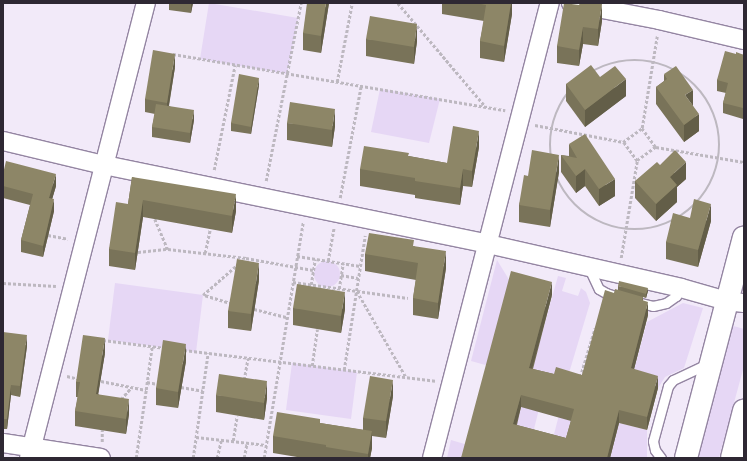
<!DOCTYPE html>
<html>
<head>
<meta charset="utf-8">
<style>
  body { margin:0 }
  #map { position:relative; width:747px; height:461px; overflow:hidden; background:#faf6fd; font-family:"Titillium Web",sans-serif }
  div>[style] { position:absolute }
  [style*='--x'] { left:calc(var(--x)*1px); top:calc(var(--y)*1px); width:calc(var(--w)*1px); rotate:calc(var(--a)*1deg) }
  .built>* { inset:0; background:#f2eaf9 }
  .green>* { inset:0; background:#e6d7f5 }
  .round { border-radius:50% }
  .path>* { height:2.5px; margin-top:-1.25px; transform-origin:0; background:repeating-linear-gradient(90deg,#bdb8c0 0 3px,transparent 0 5px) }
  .path>.ring { margin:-1.25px; padding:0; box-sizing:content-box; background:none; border:2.5px solid #bdb8c0; border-radius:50% }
  .roads { filter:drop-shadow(1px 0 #9485a2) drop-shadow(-1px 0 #9485a2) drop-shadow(0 1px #9485a2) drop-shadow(0 -1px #9485a2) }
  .lane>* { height:9px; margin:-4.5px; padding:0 4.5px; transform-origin:4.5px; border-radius:4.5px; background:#fff }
  .street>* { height:18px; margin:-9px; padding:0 9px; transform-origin:9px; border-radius:9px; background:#fff }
  .secondary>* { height:22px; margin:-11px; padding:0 11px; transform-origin:11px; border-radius:11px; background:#fff }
  .wall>* { inset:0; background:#797359 }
  .shaded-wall>* { inset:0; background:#635e48 }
  .building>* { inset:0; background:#8d8667 }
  span { translate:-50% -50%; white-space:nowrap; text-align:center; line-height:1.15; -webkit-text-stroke:3.5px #fff; paint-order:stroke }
  .frame { position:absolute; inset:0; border:4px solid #2e2833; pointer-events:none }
</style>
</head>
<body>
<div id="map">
  <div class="built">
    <i style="clip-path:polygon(3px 3px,744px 3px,744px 458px,3px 458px)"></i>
  </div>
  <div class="green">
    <i style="clip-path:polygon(209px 3px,298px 18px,287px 74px,200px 59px)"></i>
    <i style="clip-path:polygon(380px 89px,440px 99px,429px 143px,371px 132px)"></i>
    <i style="clip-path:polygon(497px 260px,511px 283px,489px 366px,471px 361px)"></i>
    <i class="round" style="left:314px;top:261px;width:26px;height:26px"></i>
    <i style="clip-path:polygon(558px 276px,566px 278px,562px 291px,578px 296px,581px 288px,586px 292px,590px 303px,566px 383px,529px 380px)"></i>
    <i style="clip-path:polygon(115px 283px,203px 295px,196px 352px,108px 340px)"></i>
    <i style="clip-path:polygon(683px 303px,703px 308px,684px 368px,665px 377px,658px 388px,631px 381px,647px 322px)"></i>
    <i style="clip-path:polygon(730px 325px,744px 329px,744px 366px,719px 458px,693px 458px)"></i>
    <i style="clip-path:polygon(292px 363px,357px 372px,351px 419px,286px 410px)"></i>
    <i style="clip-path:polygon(524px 397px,541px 401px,531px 441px,513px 436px)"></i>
    <i style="clip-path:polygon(561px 407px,577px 411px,566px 450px,551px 446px)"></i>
    <i style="clip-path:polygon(619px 423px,647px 430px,647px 458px,610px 458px)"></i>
    <i style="clip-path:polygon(451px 440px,468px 445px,464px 458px,447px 458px)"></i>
  </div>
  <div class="path">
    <i style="--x:398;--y:3;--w:136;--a:49.8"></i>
    <i style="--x:173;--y:54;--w:337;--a:9.6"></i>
    <i class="ring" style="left:550px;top:60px;width:167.5px;height:167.5px"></i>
    <i style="--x:337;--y:82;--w:80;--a:-79.2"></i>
    <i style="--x:535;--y:125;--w:90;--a:10.9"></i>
    <i style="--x:642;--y:128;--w:93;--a:-80.7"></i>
    <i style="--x:656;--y:147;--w:24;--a:144"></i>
    <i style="--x:637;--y:161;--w:24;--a:-126"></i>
    <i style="--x:623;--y:142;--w:24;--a:-36"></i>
    <i style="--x:642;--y:128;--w:24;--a:54"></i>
    <i style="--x:656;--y:147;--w:89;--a:9.7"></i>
    <i style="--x:214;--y:170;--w:107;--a:-78.7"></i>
    <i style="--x:266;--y:181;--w:181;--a:-78.9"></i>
    <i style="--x:340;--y:198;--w:114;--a:-79.4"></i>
    <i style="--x:155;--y:219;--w:33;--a:67"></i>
    <i style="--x:48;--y:235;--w:20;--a:11"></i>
    <i style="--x:138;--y:252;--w:30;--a:-6"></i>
    <i style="--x:168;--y:249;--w:79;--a:6.6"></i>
    <i style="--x:246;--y:258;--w:68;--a:10.2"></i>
    <i style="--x:205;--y:253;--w:25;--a:-78"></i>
    <i style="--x:297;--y:256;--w:64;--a:9"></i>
    <i style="--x:621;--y:258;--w:98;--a:-80.6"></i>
    <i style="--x:328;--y:261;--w:34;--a:-80"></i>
    <i style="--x:341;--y:275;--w:17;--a:10"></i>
    <i style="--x:293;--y:282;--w:116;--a:7.9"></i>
    <i style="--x:3;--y:283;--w:53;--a:3.2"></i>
    <i style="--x:311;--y:285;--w:26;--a:-81"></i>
    <i style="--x:339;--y:289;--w:26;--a:-81"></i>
    <i style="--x:357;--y:291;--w:99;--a:60.3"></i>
    <i style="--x:232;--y:304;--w:30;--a:-163"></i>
    <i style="--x:203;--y:295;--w:45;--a:-41.4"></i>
    <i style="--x:254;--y:309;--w:34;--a:14"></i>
    <i style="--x:103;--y:340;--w:63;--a:7.4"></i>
    <i style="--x:184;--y:350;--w:253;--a:7"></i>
    <i style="--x:312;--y:366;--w:37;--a:-82"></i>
    <i style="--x:344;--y:370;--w:136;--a:-81.1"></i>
    <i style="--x:67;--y:376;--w:12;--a:14"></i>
    <i style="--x:580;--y:377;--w:51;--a:-73"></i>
    <i style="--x:244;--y:380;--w:22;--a:-80"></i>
    <i style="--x:101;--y:381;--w:46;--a:11.3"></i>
    <i style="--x:146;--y:390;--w:44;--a:-82.2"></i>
    <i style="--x:147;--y:382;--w:11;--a:10"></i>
    <i style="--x:181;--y:387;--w:22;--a:10"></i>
    <i style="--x:121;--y:399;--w:15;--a:-48"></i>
    <i style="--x:196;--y:437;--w:70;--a:6.5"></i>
    <i style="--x:233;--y:441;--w:25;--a:-81"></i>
    <i style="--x:102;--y:442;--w:12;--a:-90"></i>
    <i style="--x:136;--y:458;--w:69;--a:-81.6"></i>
    <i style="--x:193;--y:458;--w:106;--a:-81.9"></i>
    <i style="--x:217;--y:458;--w:18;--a:-77"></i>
    <i style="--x:244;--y:458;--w:15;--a:-79"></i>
    <i style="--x:264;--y:458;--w:239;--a:-80.6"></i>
  </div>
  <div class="roads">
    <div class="lane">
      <i style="--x:589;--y:268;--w:23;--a:65"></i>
      <i style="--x:599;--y:289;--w:8;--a:30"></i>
      <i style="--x:606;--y:293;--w:9;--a:18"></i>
      <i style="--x:637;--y:302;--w:16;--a:14"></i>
      <i style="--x:653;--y:306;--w:13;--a:-13"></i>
      <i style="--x:666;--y:303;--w:12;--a:-35"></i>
      <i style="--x:676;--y:296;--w:9;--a:-58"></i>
      <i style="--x:661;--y:458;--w:10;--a:-127"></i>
      <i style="--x:655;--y:450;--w:9;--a:-103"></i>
      <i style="--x:653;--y:441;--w:57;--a:-74.7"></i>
      <i style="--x:668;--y:386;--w:8;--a:-50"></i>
      <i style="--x:673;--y:380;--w:38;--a:-25"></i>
    </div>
    <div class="street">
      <i style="--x:571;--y:3;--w:90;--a:10.9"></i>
      <i style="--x:659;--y:20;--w:87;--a:13.2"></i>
      <i style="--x:3;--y:141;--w:104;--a:13.4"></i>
      <i style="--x:104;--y:165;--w:392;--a:11.6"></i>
      <i style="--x:488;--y:244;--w:198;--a:12.8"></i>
      <i style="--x:681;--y:288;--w:48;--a:15.8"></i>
      <i style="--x:727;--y:301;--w:17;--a:7"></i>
      <i style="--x:3;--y:443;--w:99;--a:8.7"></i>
      <i style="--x:29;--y:458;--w:470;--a:-75.6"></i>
      <i style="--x:432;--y:458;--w:470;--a:-75.5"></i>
    </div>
    <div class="secondary">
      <i style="--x:686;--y:458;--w:228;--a:-75.3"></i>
      <i style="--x:732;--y:458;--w:49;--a:-75.7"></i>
    </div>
  </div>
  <div class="wall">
    <i style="clip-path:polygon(169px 3px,193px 3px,191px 13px,169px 10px)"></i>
    <i style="clip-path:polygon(329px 3px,321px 53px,303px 50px,303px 33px)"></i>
    <i style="clip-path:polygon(442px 3px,512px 3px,512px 14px,504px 62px,480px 58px,480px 41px,484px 21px,442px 14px)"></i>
    <i style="clip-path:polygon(579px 5px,602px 21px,598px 46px,583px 44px,579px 66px,557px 63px,557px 46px)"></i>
    <i style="clip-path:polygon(366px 39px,417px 41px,414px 64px,366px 56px)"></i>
    <i style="clip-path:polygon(736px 54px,744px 55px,744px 115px,743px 119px,723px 113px,723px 103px,726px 93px,717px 91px,717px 80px)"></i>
    <i style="clip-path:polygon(175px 67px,169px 106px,194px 120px,190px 143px,152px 137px,152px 127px,155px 114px,145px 112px,145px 99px)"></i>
    <i style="clip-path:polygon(664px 74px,693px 106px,699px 131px,684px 142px,656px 104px,656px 87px,664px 81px)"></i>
    <i style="clip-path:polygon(600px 77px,626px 96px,585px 127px,566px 101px,566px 84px)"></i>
    <i style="clip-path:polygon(259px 85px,251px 134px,231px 131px,231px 123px)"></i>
    <i style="clip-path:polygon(287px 123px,335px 126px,332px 147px,287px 140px)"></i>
    <i style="clip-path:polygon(569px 144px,615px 196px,599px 206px,585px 186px,576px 193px,561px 172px,561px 155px,569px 156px)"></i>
    <i style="clip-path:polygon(479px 147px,472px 187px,463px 186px,460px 205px,415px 198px,415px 195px,360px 186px,360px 169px,409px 156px,447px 163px)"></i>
    <i style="clip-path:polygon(660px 165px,686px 179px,677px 187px,677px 202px,656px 221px,635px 198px,635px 181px)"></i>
    <i style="clip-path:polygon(559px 172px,550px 227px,519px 222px,519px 205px,528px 176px)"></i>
    <i style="clip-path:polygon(3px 174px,56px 186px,52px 199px,54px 211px,43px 257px,21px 252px,21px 240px,30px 205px,3px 198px)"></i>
    <i style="clip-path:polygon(132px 177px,236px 211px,232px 233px,143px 217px,135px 270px,109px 266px,109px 249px,128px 204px)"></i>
    <i style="clip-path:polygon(690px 218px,711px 221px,698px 267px,666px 259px,666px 242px)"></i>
    <i style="clip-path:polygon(414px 246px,446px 268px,438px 319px,413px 315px,413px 298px,416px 280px,365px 271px,365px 254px)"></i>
    <i style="clip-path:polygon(259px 280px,251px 331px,228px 328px,228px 311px)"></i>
    <i style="clip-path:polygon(evenodd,618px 286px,648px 291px,646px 298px,643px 297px,643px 301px,648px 315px,634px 369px,658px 388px,647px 430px,619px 423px,610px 458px,461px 458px,552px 295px,533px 369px,554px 374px,582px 375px,614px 293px,618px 290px,618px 286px,521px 407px,571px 421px,566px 438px,517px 425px,521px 407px)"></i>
    <i style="clip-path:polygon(293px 308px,345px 309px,341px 333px,293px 325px)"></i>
    <i style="clip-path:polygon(3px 332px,27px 346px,20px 397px,11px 395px,7px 429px,3px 429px)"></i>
    <i style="clip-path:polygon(105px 353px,98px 394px,129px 414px,126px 434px,75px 426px,75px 411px,78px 397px,76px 397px,76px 382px)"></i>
    <i style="clip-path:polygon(186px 361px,178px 408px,156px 405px,156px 388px)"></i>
    <i style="clip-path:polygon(216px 395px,267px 398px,264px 420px,216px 412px)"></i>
    <i style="clip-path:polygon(393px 396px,386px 438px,372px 436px,372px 448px,370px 458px,303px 458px,273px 453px,273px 436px,320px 423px,363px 430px,363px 418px)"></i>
  </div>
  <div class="shaded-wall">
    <i style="clip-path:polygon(191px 3px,193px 3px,191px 13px)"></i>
    <i style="clip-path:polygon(326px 3px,329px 3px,321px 53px,321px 36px)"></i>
    <i style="clip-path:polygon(511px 3px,512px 3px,512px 14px,504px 62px,504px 46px)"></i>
    <i style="clip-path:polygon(602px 4px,602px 21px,598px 46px,598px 29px)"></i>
    <i style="clip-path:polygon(417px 24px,417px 41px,414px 64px,414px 47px)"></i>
    <i style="clip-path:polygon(583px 27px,583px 44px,579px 66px,579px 50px)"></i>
    <i style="clip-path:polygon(175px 54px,175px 67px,167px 116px,167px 103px)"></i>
    <i style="clip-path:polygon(259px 78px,259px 85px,251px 134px,251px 127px)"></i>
    <i style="clip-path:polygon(626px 79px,626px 96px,585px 127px,585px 110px)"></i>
    <i style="clip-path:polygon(693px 90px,693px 106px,685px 95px)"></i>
    <i style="clip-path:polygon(744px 105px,744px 115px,743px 119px,743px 108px)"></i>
    <i style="clip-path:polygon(335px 109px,335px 126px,332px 147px,332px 130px)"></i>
    <i style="clip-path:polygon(194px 110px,194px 120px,190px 143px,190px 133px)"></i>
    <i style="clip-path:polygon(699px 114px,699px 131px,684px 142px,684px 125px)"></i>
    <i style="clip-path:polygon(479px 131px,479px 147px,472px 187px,472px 171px)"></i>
    <i style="clip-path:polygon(559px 155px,559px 172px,550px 227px,550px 210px)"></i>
    <i style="clip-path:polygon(686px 162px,686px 179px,677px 187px,677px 202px,656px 221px,656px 204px,670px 177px)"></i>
    <i style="clip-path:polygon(463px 169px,463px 186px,460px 205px,460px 188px)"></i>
    <i style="clip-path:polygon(585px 169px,585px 186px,576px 193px,576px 176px)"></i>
    <i style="clip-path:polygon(56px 174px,56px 186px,49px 210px,49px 198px)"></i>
    <i style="clip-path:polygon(615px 179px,615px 196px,599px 206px,599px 189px)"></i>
    <i style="clip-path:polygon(236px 194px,236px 211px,232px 233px,232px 216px)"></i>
    <i style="clip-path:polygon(54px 199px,54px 211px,43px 257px,43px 246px)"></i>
    <i style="clip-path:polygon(143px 200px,143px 217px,135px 270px,135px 253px)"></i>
    <i style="clip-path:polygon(711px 204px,711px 221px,698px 267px,698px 250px)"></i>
    <i style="clip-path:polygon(446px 251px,446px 268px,438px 319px,438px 303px)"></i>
    <i style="clip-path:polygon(259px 263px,259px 280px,251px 331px,251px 314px)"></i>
    <i style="clip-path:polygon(552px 282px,552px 295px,529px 380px,529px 368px)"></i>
    <i style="clip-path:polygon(648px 288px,648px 291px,646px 298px,646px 294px)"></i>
    <i style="clip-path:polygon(345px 292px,345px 309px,341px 333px,341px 316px)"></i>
    <i style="clip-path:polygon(648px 302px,648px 315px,631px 381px,631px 368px)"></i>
    <i style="clip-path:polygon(27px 335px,27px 346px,20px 397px,20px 386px)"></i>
    <i style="clip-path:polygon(105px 338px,105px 353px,96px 408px,96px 394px)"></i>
    <i style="clip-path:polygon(186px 344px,186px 361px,178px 408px,178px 392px)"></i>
    <i style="clip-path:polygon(658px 376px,658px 388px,647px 430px,647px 417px)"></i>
    <i style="clip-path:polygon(393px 380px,393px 396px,386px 438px,386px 421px)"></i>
    <i style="clip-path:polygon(267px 381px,267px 398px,264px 420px,264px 403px)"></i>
    <i style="clip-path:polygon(11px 385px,11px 395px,7px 429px,7px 419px)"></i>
    <i style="clip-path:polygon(521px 395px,521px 407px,513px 436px,513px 424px)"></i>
    <i style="clip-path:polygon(129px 399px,129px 414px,126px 434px,126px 419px)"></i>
    <i style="clip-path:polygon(619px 410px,619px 423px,610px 458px,607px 458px)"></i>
    <i style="clip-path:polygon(372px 431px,372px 448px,370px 458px,368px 458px,368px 454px)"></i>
  </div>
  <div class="building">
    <i style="clip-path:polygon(307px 3px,326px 3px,321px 36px,303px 33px)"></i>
    <i style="clip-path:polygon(476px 3px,511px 3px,504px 46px,480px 41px,486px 5px)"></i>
    <i style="clip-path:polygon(564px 3px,579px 5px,580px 3px,596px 3px,602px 4px,598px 29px,583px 27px,579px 50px,557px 46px)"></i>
    <i style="clip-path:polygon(370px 16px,417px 24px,414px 47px,366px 39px)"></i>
    <i style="clip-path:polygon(153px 50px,175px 54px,167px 103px,145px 99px)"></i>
    <i style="clip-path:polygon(725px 51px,736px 54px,736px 52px,744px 55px,744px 105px,743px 108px,723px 103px,728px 83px,717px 80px)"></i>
    <i style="clip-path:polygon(591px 65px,600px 77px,615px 66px,626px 79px,585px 110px,566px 84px)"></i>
    <i style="clip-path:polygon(676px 66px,693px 90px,685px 95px,699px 114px,684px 125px,656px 87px,667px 79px,664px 74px)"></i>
    <i style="clip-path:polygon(239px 74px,259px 78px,251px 127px,231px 123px)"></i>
    <i style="clip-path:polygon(290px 102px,335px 109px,332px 130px,287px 123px)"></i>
    <i style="clip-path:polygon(156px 104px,194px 110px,190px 133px,152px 127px)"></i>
    <i style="clip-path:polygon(453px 126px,479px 131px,472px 171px,463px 169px,460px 188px,415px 181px,415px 178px,360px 169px,364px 146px,409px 153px,408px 156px,447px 163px)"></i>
    <i style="clip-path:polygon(585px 134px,615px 179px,599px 189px,585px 169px,576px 176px,561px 155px,577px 158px,569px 144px)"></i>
    <i style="clip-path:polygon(532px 150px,559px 155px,550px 210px,519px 205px,524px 175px,528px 176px)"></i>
    <i style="clip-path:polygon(675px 150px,686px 162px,670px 177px,677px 185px,656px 204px,635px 181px,657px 162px,660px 165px)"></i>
    <i style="clip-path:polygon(6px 161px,56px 174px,49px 198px,54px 199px,43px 246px,21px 240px,33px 194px,3px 186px,3px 174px)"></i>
    <i style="clip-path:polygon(132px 177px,236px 194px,232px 216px,143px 200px,135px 253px,109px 249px,116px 202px,128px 204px)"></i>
    <i style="clip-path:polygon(694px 199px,711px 204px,698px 250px,666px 242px,673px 213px,690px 218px)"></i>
    <i style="clip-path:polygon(369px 233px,414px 240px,413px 246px,446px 251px,438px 303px,413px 298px,418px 263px,365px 254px)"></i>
    <i style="clip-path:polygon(237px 259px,259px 263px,251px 314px,228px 311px)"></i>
    <i style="clip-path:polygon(evenodd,511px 271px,552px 282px,529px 368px,554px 374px,556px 367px,582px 375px,605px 290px,614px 293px,615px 289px,643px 297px,642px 300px,648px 302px,631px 368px,658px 376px,647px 417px,619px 410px,607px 458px,461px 458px,511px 271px,521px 395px,574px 409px,566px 438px,513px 424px,521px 395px)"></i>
    <i style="clip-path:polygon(619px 281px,648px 288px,646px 294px,618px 286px)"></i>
    <i style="clip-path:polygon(297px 284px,345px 292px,341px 316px,293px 308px)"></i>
    <i style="clip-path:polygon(3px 332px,27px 335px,20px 386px,11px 385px,7px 419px,3px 419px)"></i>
    <i style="clip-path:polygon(83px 335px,105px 338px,96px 394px,129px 399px,126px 419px,75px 411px,80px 382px,76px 382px)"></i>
    <i style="clip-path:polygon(163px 340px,186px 344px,178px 392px,156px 388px)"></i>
    <i style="clip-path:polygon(219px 374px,267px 381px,264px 403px,216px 395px)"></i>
    <i style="clip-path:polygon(370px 376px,393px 380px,386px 421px,363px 418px)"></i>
    <i style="clip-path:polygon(277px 412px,320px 419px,320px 423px,372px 431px,368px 454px,326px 447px,326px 445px,273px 436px)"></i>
  </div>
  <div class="frame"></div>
</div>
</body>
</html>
